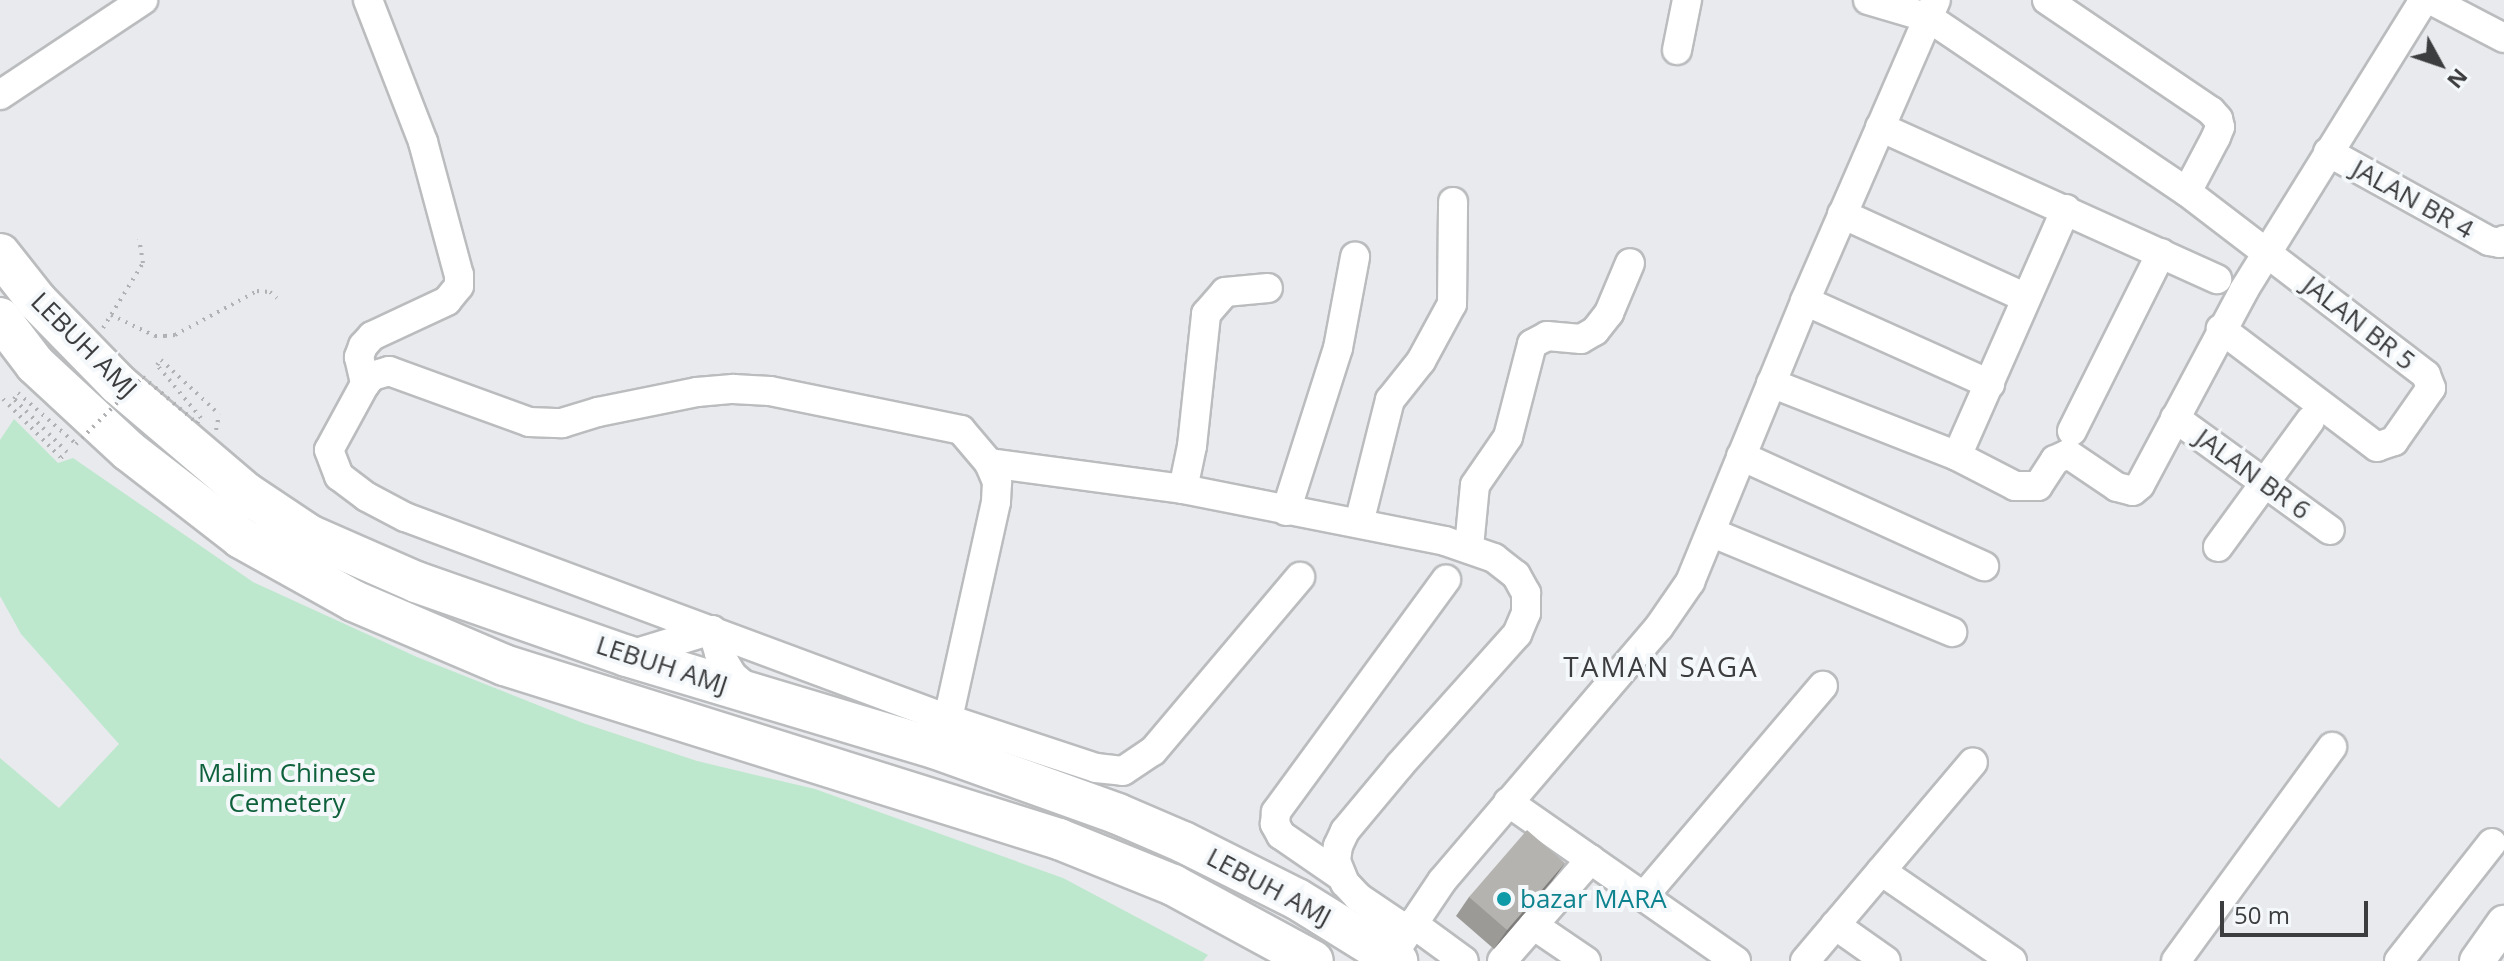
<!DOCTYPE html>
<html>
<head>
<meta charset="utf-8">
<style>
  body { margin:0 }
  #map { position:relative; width:2504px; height:961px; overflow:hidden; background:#e8eaed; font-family:"Open Sans",sans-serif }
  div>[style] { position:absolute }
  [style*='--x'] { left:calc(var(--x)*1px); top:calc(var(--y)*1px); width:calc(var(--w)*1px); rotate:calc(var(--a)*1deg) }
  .green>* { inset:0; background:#bee8ce }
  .path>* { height:4px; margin-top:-2px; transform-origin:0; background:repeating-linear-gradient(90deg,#afb1b3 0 2px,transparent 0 8px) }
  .roads { filter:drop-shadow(2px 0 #babcbe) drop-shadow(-2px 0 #babcbe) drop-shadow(0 2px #babcbe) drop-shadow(0 -2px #babcbe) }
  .minor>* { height:28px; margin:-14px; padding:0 14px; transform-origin:14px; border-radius:14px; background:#fff }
  .major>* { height:34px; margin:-17px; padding:0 17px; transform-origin:17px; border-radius:17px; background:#fff }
  .highway>* { height:40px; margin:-20px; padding:0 20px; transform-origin:20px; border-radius:20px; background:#fff }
  .path-bridge>* { height:4px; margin-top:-2px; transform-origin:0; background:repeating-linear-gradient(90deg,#afb1b3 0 2px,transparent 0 8px) }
  .wall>* { inset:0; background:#9c9a97 }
  .shaded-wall>* { inset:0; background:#7f7d7b }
  .building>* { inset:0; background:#b5b3b0 }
  .dots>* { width:22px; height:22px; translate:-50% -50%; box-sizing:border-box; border:4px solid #f5f8fa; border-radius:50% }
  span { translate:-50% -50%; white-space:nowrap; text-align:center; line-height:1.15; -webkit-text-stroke:8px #f5f8fa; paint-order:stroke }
  .street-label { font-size:26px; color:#3c3d3e }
  .park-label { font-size:26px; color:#0f613c }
  .culture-label { font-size:26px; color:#0d838f }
  .left { translate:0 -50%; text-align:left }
  .neighbourhood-label { font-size:28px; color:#3c3d3e; letter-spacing:2px }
  .north { position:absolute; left:2400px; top:24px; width:80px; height:80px; -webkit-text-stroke:6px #f5f8fa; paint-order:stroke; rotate:130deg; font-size:22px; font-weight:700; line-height:32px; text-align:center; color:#3c3d3e }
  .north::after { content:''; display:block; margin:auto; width:28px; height:36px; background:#3c3d3e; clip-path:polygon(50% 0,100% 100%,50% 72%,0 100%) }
  .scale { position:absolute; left:2220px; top:901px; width:148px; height:36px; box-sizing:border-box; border:4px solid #3c3d3e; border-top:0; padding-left:10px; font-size:24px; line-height:28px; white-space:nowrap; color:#3c3d3e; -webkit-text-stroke:6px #f5f8fa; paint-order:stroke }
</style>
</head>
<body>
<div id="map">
  <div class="green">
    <i style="clip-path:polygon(14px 419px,58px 463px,73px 458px,253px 582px,417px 657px,583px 723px,697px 761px,815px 789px,1063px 878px,1208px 955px,1203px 961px,0 961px,0 758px,59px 808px,119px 744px,21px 634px,0 596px,0 440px)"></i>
  </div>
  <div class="path">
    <i style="--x:111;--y:315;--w:49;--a:25.5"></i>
    <i style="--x:155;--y:336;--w:10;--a:0"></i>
    <i style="--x:165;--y:336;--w:10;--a:-6"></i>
    <i style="--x:175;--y:335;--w:93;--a:-28.2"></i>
    <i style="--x:257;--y:291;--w:13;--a:4"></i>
    <i style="--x:270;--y:292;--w:9;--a:41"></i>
    <i style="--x:103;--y:328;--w:76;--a:-58.4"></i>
    <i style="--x:143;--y:263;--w:24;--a:-99"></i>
    <i style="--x:216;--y:430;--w:16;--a:-79"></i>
  </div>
  <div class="roads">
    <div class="minor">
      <i style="--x:368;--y:0;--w:152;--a:68.8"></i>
      <i style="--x:423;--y:142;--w:138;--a:74.9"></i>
      <i style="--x:459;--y:275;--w:11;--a:90"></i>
      <i style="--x:459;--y:286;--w:19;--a:129"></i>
      <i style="--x:447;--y:301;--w:83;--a:155"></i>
      <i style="--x:372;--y:336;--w:13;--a:132"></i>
      <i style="--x:363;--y:346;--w:12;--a:110"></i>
      <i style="--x:359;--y:357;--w:28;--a:77"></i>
      <i style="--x:365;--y:384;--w:75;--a:118.6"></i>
      <i style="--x:329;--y:450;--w:28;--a:69"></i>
      <i style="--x:339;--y:476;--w:35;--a:37"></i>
      <i style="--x:367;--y:497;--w:43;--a:27.8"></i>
      <i style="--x:405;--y:517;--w:579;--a:20.41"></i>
      <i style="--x:948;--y:719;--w:156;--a:18.3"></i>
      <i style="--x:1096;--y:768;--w:27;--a:6"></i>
      <i style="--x:1123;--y:771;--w:36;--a:-34"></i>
      <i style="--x:1153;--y:751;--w:228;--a:-49.8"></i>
      <i style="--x:1868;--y:0;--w:64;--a:16.4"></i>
      <i style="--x:1929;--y:18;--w:311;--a:34"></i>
      <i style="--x:2187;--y:192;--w:301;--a:37.4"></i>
      <i style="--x:2426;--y:375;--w:14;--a:69"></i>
      <i style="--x:2431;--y:388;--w:65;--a:124.9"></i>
      <i style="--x:2394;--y:441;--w:18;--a:161"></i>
      <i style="--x:2377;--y:447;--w:196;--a:-142.9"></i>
      <i style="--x:2047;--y:0;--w:198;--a:34.1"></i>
      <i style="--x:2211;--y:111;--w:11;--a:49"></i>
      <i style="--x:2218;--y:119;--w:8;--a:76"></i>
      <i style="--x:2220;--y:127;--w:11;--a:112"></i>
      <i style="--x:2216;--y:137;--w:62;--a:117.8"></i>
      <i style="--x:2431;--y:0;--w:82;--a:27.5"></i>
      <i style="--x:1677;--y:50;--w:51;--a:-78.7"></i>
      <i style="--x:0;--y:95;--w:172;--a:-33.6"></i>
      <i style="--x:1880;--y:127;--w:370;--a:24.3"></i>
      <i style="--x:2328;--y:152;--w:184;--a:28.9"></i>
      <i style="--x:2489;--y:241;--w:11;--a:10"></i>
      <i style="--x:2500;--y:243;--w:5;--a:-37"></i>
      <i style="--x:1842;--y:214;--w:202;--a:24.5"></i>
      <i style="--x:1805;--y:301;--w:203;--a:24.2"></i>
      <i style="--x:1771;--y:383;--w:200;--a:21.4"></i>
      <i style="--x:1957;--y:456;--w:65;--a:27.3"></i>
      <i style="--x:2015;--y:486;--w:23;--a:0"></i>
      <i style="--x:2038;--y:486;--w:31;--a:-57"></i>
      <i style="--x:2055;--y:460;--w:14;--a:-25"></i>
      <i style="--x:2068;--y:454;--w:59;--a:34"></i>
      <i style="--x:2117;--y:487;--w:16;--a:14"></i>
      <i style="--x:2133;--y:491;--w:9;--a:-41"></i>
      <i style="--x:2140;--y:485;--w:221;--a:-61.9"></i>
      <i style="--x:2244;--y:290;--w:341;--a:-58.2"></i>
      <i style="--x:365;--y:384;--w:11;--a:-49"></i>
      <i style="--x:372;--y:376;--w:18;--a:-16"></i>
      <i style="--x:389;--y:371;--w:149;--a:20"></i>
      <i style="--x:529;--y:422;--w:33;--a:2"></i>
      <i style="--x:562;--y:423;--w:38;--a:-17"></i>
      <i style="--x:598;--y:412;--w:101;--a:-11.4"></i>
      <i style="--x:697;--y:392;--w:36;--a:-5"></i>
      <i style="--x:733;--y:389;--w:37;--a:3"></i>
      <i style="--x:770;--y:391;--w:195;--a:11.5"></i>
      <i style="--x:961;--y:430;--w:43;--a:49.7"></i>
      <i style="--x:989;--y:463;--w:21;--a:67"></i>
      <i style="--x:997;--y:482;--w:20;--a:93"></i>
      <i style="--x:996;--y:502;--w:222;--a:102.5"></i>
      <i style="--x:2175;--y:418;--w:191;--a:35.9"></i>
      <i style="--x:2072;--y:431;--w:199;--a:-63.4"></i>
      <i style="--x:1741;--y:456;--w:267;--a:24.4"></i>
      <i style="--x:1957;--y:456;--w:270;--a:-66.2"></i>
      <i style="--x:989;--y:463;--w:196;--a:7.6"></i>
      <i style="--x:1183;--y:489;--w:267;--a:11.2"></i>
      <i style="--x:1445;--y:541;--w:52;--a:19.1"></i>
      <i style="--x:1494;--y:558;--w:28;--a:38"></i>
      <i style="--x:1516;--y:575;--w:21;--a:61"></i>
      <i style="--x:1526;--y:593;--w:20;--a:90"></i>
      <i style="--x:1526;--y:613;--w:23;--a:113"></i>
      <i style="--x:1517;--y:634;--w:176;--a:131.8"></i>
      <i style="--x:1400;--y:765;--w:86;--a:129.8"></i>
      <i style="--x:1345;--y:831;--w:17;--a:115"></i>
      <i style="--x:1338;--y:846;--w:15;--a:98"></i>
      <i style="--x:1336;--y:861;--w:24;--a:68"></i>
      <i style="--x:1345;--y:883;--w:19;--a:47"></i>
      <i style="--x:1358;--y:897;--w:59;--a:34"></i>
      <i style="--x:1183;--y:489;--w:44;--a:-78.2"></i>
      <i style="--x:1192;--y:446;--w:133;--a:-83.9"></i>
      <i style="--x:1206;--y:314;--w:29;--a:-49"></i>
      <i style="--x:1225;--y:292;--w:43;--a:-5.3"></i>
      <i style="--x:1286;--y:511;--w:171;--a:-72.3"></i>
      <i style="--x:1338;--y:348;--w:93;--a:-79.4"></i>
      <i style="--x:1359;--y:523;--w:127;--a:-75.9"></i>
      <i style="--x:1390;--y:400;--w:50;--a:-51.5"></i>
      <i style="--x:1421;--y:361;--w:65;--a:-61.5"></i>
      <i style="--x:1452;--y:304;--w:102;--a:-89.4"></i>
      <i style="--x:1713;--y:533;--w:259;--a:22.5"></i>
      <i style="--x:1469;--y:547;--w:62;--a:-84.5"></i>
      <i style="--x:1475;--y:485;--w:58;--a:-55.5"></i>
      <i style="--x:1508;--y:437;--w:96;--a:-75.5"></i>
      <i style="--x:1532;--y:344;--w:17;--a:-28"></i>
      <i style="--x:1547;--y:336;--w:34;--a:5"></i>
      <i style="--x:1581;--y:339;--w:16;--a:-30"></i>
      <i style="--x:1595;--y:331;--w:23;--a:-52"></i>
      <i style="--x:1609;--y:313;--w:54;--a:-67.2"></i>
      <i style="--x:2218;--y:547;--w:156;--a:-53.9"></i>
      <i style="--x:627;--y:656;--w:89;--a:-17"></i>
      <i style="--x:712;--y:630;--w:24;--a:73"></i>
      <i style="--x:719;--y:653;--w:27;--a:59"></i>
      <i style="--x:733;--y:676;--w:23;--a:40"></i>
      <i style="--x:1508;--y:802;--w:278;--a:34.9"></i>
      <i style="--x:1881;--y:871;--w:159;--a:34.5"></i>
      <i style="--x:1342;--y:877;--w:74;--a:-145.5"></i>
      <i style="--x:1281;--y:835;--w:13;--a:-119"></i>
      <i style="--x:1275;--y:824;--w:12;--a:-85"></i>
      <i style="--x:1276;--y:812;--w:288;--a:-53.8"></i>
      <i style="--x:1644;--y:896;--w:276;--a:-49.6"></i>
      <i style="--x:1412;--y:923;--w:64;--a:36.2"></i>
      <i style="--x:1533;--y:925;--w:64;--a:34.2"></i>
      <i style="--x:1835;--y:925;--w:62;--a:35.2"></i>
      <i style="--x:1391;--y:957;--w:92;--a:-56.1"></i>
      <i style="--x:1442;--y:881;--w:334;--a:-49.5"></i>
      <i style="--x:1659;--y:627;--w:55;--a:-55.4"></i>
      <i style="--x:1690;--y:582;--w:304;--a:-67.7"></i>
      <i style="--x:1805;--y:301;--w:328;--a:-66.5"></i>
      <i style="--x:1502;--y:961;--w:135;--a:-48.9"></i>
      <i style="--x:1805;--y:961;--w:260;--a:-49.8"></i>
      <i style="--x:2176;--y:961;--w:265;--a:-53.9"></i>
      <i style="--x:2399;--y:961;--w:150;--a:-51.8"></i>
    </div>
    <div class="major">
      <i style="--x:2477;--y:961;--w:47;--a:-54.6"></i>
    </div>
    <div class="highway">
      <i style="--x:0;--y:254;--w:60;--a:51.8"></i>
      <i style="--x:37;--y:301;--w:116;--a:45.7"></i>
      <i style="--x:118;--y:384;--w:168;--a:40.4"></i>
      <i style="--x:246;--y:493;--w:76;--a:33.7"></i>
      <i style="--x:309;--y:535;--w:117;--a:23.7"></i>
      <i style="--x:416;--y:582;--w:224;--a:19.3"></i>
      <i style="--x:627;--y:656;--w:320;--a:16.7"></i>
      <i style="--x:934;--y:748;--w:195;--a:19.7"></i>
      <i style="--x:1118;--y:814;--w:71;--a:23.3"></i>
      <i style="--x:1183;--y:842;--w:127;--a:26.6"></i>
      <i style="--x:1297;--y:899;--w:118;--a:31.8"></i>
      <i style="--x:0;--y:318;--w:58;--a:52.7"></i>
      <i style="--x:35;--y:364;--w:128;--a:42.8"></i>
      <i style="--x:129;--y:451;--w:142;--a:37.8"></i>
      <i style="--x:241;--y:538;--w:129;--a:29.1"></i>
      <i style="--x:354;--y:601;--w:163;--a:23.1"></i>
      <i style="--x:504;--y:665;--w:582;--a:17.41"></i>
      <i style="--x:1059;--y:839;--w:123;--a:22"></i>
      <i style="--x:1173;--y:885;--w:159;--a:28.5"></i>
    </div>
  </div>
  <div class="path-bridge">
    <i style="--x:3;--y:399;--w:83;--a:45.5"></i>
    <i style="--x:61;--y:458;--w:8;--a:-45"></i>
    <i style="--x:67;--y:452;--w:75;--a:-135"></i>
    <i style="--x:14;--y:399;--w:7;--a:-56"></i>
    <i style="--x:18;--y:393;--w:77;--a:41.3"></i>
    <i style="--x:76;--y:444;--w:95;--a:-45"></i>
    <i style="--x:143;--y:377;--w:71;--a:40.4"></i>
    <i style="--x:197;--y:423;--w:6;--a:-51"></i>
    <i style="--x:201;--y:418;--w:69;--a:-129.7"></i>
    <i style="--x:157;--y:365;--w:6;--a:-51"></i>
    <i style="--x:161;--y:360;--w:79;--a:43"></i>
  </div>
  <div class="wall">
    <i style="clip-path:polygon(1565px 863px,1552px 881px,1494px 949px,1456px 916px,1469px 897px)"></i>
  </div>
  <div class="shaded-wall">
    <i style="clip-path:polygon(1565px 863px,1552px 881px,1494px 949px,1507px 930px)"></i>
  </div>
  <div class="building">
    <i style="clip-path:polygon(1527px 830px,1565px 863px,1507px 930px,1469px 897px)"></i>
  </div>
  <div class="dots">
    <i style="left:1504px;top:899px;background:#0f9aa8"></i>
  </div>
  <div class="street-label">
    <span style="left:2413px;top:199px;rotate:29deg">JALAN BR 4</span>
    <span style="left:2359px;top:323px;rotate:38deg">JALAN BR 5</span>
    <span style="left:84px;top:345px;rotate:45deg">LEBUH AMJ</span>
    <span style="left:2253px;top:474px;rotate:36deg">JALAN BR 6</span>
    <span style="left:662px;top:665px;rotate:18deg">LEBUH AMJ</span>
    <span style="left:1269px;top:887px;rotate:28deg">LEBUH AMJ</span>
  </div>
  <div class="park-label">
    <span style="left:287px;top:788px">Malim Chinese<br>Cemetery</span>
  </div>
  <div class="culture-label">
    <span class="left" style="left:1520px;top:899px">bazar MARA</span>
  </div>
  <div class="neighbourhood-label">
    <span style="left:1661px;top:666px">TAMAN SAGA</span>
  </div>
  <div class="north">N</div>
  <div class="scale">50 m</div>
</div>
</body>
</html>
